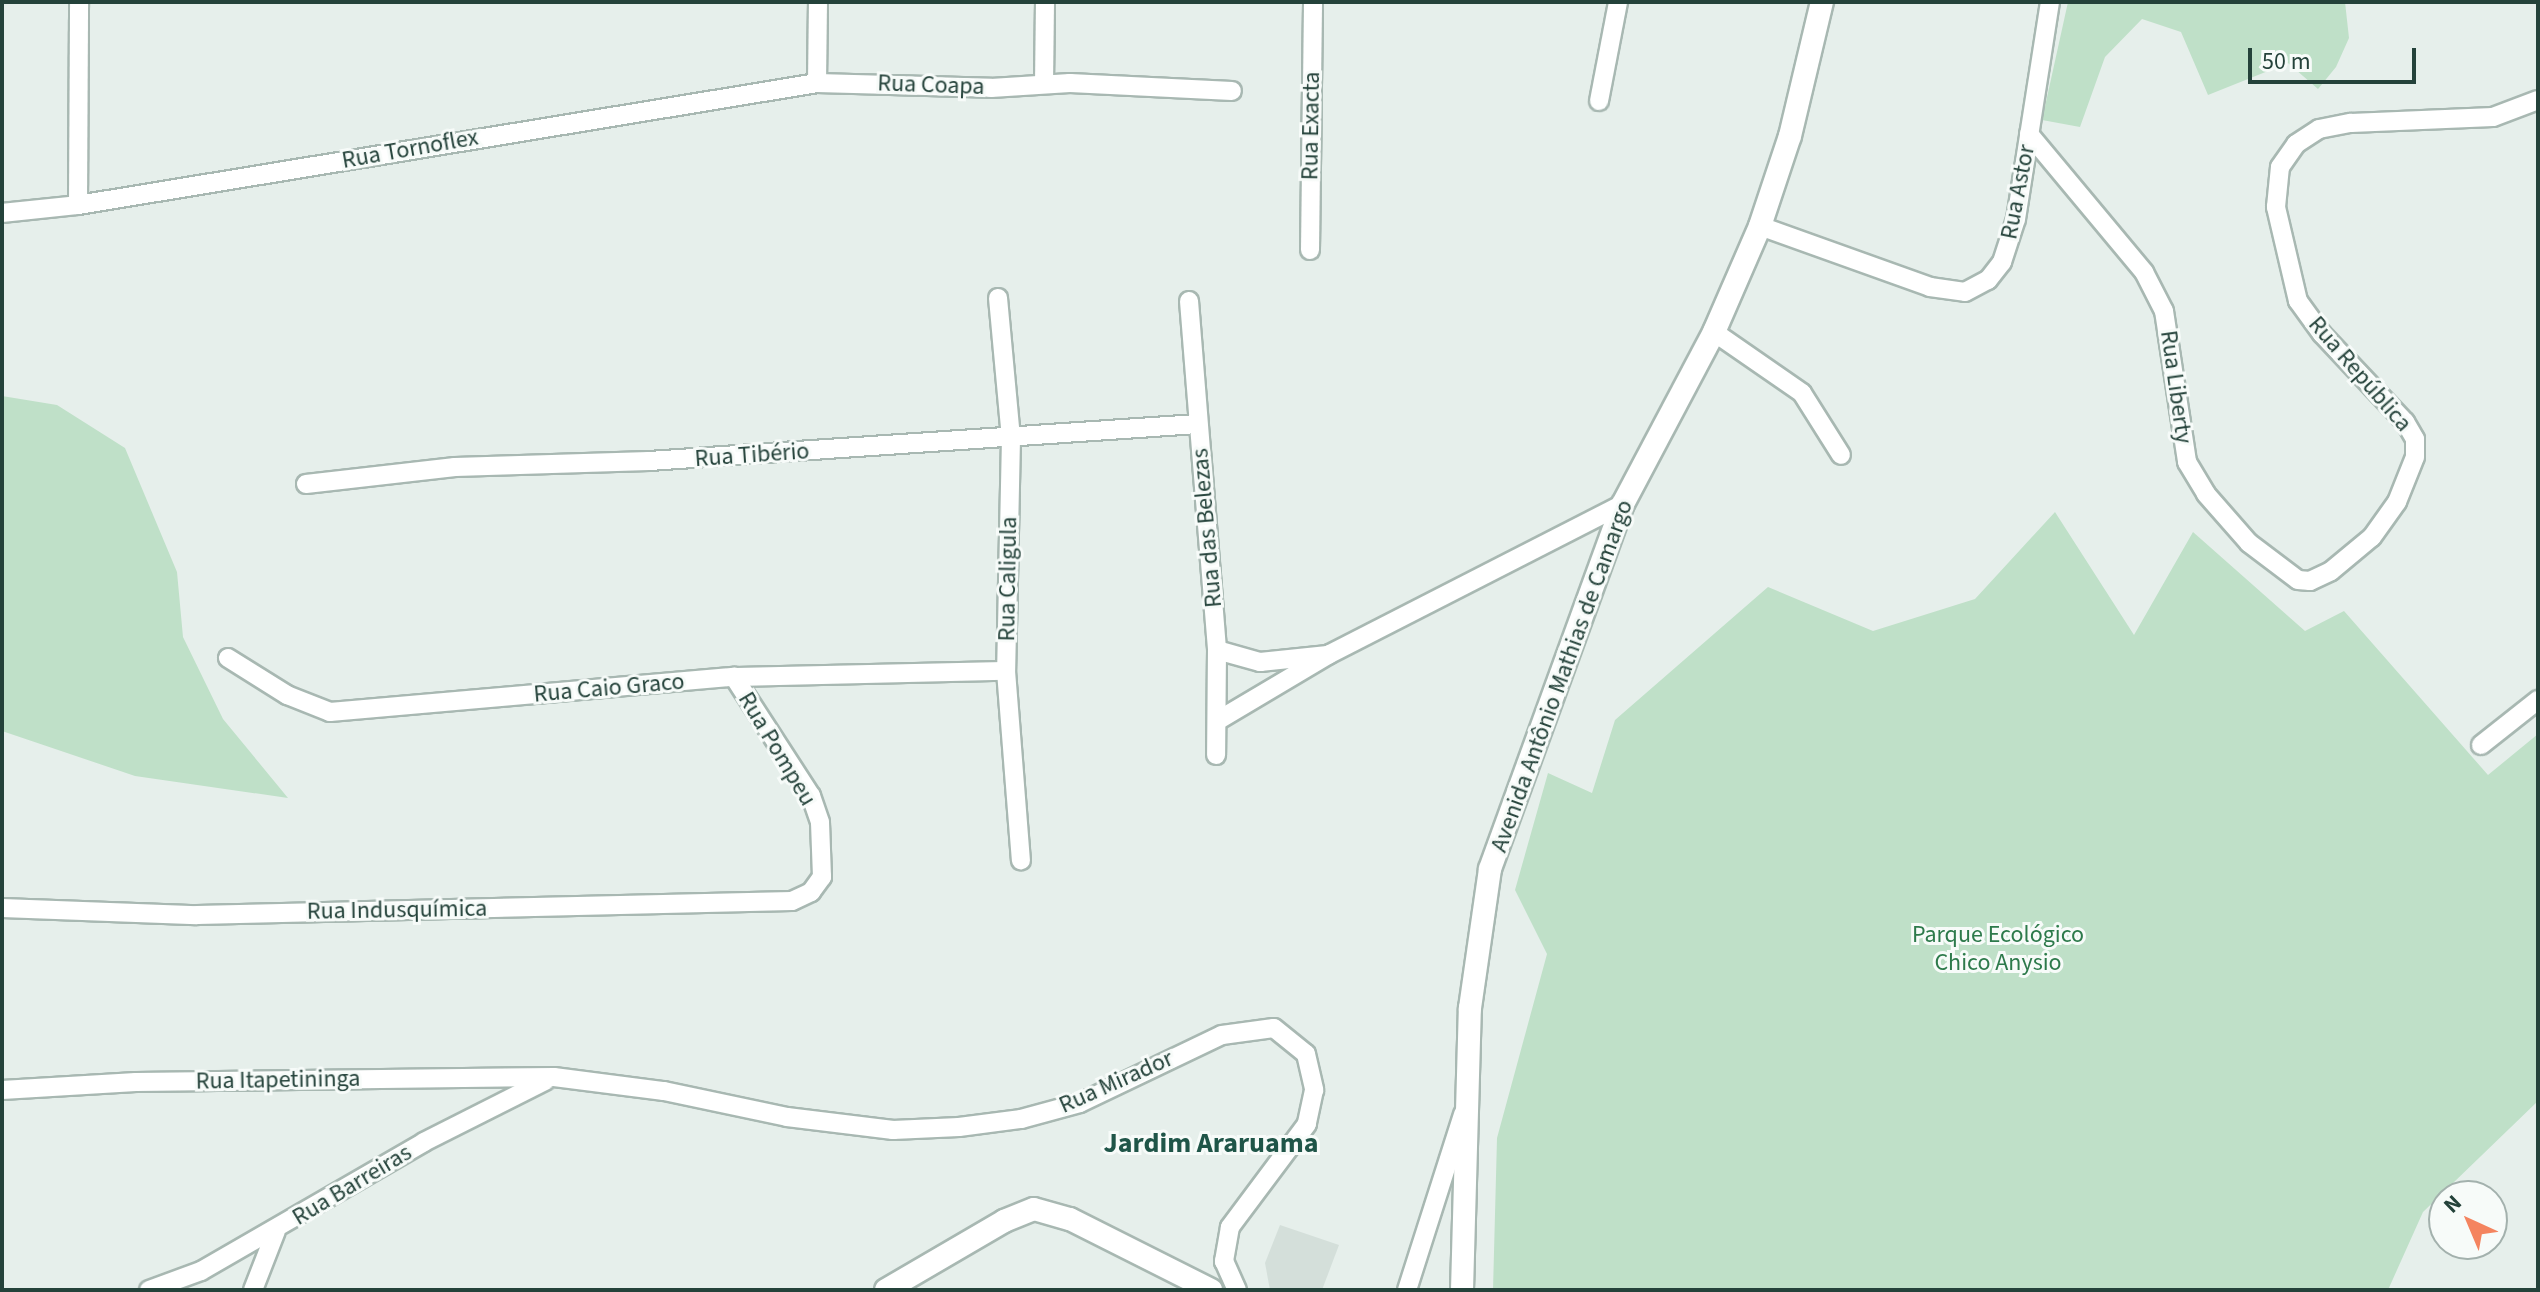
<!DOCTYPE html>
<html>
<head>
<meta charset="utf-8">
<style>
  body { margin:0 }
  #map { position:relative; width:2540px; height:1292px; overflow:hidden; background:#e6efeb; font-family:"Source Sans 3",sans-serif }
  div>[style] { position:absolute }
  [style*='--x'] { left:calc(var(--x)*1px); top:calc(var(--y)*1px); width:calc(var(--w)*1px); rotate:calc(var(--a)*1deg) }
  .built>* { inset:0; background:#d4dfda }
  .green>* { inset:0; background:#bfe0c8 }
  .roads { filter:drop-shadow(2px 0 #a8b8b2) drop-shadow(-2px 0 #a8b8b2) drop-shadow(0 2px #a8b8b2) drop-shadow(0 -2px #a8b8b2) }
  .minor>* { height:18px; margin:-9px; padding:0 9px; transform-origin:9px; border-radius:9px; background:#fff }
  .tertiary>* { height:22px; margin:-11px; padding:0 11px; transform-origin:11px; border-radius:11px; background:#fff }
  span { translate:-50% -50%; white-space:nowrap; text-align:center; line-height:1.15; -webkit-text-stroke:6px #f7fbf9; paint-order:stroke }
  .street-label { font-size:24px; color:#24423a }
  .park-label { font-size:24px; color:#2d7a4b }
  .quarter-label { font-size:28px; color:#1f5548; font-weight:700 }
  .frame { position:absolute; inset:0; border:4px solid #24423a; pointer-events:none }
  .north { position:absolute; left:2428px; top:1180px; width:80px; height:80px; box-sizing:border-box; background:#f7fbf9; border:2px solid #a3b1ad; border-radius:50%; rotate:316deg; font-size:22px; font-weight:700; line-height:32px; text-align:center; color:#24423a }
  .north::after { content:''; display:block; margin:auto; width:28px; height:36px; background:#f4845f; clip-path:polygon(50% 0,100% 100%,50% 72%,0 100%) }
  .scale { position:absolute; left:2248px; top:48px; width:168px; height:36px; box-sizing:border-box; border:4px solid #24423a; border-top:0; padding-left:10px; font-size:24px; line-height:28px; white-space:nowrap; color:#24423a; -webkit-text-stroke:6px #f7fbf9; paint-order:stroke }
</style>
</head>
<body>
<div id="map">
  <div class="built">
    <i style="clip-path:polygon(1280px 1225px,1339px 1245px,1322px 1290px,1270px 1290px,1265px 1263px)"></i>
  </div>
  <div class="green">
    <i style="clip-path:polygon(2068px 2px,2345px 2px,2349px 38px,2336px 67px,2318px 89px,2288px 63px,2208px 95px,2181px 32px,2142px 19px,2105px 57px,2080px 127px,2042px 120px)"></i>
    <i style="clip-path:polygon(2px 396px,57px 405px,125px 448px,177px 572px,183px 637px,223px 719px,288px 798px,135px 776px,2px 731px)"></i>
    <i style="clip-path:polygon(2055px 512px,2134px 635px,2193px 532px,2305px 631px,2344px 611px,2488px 775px,2538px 734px,2538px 1101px,2423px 1212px,2388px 1290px,1493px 1290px,1497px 1138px,1547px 954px,1515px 890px,1548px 773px,1592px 793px,1615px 720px,1768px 587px,1873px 631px,1975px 599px)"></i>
  </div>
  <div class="roads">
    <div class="minor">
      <i style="--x:817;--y:83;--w:81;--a:-89.3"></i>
      <i style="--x:1044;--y:84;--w:82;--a:-89.3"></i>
      <i style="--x:1599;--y:101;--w:101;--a:-79.1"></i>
      <i style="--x:2029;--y:134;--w:180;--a:50.2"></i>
      <i style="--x:2144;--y:272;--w:44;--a:62.9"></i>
      <i style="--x:2164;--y:311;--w:153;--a:81.3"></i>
      <i style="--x:2187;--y:462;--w:37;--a:59"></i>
      <i style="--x:2206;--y:494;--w:65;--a:48.7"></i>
      <i style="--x:2249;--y:543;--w:61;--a:37.1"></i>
      <i style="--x:2298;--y:580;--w:12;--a:5"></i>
      <i style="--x:2310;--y:581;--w:23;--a:-25"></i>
      <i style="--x:2331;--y:571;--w:53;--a:-39.7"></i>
      <i style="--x:2372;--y:537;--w:43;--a:-54.5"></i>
      <i style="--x:2397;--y:502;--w:48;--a:-68.2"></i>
      <i style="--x:2415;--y:457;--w:18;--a:-90"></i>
      <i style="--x:2415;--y:439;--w:20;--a:-120"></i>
      <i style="--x:2405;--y:422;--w:121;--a:-133.3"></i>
      <i style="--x:2322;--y:334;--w:41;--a:-126"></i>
      <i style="--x:2298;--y:301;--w:97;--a:-103.2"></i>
      <i style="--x:2276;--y:207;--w:40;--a:-84.3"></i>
      <i style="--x:2280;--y:167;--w:28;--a:-55"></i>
      <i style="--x:2296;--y:144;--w:27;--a:-33"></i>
      <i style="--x:2319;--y:129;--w:33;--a:-11"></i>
      <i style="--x:2351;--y:123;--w:142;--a:-2.4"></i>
      <i style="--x:2493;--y:117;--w:48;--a:-20.7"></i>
      <i style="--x:78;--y:205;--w:203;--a:-89.7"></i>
      <i style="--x:2;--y:213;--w:76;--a:-6"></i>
      <i style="--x:78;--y:205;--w:749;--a:-9.37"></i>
      <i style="--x:817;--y:83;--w:174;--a:1.6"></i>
      <i style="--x:991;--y:88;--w:79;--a:-3.6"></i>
      <i style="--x:1070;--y:83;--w:162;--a:2.8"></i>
      <i style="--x:1760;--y:226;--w:181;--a:19.7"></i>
      <i style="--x:1930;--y:287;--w:35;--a:8"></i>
      <i style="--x:1965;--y:292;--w:26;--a:-28"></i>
      <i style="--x:1988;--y:280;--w:23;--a:-52"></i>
      <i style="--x:2002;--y:262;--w:45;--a:-72"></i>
      <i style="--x:2016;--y:219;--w:220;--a:-81.1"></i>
      <i style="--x:1310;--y:250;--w:248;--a:-89.3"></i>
      <i style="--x:998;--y:298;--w:141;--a:84.7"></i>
      <i style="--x:1011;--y:438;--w:233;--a:91.2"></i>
      <i style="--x:1006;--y:671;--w:190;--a:85.5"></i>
      <i style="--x:1189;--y:301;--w:350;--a:85.4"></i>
      <i style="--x:1217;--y:650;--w:105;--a:90.5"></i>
      <i style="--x:1714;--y:332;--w:107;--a:34.7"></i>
      <i style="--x:1802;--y:393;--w:73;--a:57.8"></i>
      <i style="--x:306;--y:484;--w:150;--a:-6.5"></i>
      <i style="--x:455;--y:467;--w:194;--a:-1.8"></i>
      <i style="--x:649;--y:461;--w:550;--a:-3.86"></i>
      <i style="--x:1217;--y:650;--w:45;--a:15.6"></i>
      <i style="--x:1260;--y:662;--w:68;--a:-5.9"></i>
      <i style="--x:228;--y:658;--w:70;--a:32.1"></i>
      <i style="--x:287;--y:695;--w:46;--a:21.6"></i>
      <i style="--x:330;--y:712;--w:406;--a:-5"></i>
      <i style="--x:734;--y:677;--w:272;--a:-1.3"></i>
      <i style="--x:1217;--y:721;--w:131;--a:-30.7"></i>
      <i style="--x:1330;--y:654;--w:329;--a:-27.1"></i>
      <i style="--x:2481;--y:745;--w:73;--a:-38.3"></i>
      <i style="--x:2;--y:908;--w:195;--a:2.1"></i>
      <i style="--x:197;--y:915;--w:595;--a:-1.35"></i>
      <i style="--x:792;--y:901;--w:21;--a:-25"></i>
      <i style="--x:811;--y:892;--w:19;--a:-54"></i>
      <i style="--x:822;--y:877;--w:55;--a:-92.1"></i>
      <i style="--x:820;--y:822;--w:28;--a:-109"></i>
      <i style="--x:811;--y:796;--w:142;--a:-122.9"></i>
      <i style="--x:2;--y:1090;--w:134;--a:-3.4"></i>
      <i style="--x:136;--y:1082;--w:418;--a:-0.7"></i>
      <i style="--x:554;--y:1077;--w:111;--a:7.3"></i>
      <i style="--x:664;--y:1091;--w:126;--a:11.9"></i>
      <i style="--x:787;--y:1117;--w:107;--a:7"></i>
      <i style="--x:893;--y:1130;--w:66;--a:-2.6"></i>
      <i style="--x:959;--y:1127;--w:63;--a:-7.4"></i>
      <i style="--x:1021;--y:1119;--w:61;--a:-15.2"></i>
      <i style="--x:1080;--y:1103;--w:157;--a:-25.6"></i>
      <i style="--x:1222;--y:1035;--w:52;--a:-7.7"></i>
      <i style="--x:1274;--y:1028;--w:41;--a:39.1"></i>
      <i style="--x:1306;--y:1054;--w:37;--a:77"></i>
      <i style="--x:1314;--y:1090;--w:35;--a:102"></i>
      <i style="--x:1307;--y:1124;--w:129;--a:126.8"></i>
      <i style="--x:1230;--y:1227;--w:35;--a:100"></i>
      <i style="--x:1224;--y:1261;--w:32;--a:66"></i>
      <i style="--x:149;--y:1290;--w:55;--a:-20.1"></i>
      <i style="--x:201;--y:1271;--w:258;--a:-30"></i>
      <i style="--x:424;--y:1142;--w:136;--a:-26.8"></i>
      <i style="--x:253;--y:1290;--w:63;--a:-68.7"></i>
      <i style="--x:1407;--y:1290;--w:185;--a:-72.3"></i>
    </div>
    <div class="tertiary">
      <i style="--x:886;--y:1290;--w:137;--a:-30.3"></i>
      <i style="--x:1004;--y:1221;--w:32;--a:-22"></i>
      <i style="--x:1034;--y:1209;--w:37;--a:16"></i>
      <i style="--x:1070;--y:1219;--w:158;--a:26.7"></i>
      <i style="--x:1462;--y:1290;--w:282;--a:-88.4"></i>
      <i style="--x:1470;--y:1008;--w:140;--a:-81.8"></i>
      <i style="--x:1490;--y:869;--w:388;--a:-70"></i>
      <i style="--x:1623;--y:504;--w:195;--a:-62.1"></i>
      <i style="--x:1714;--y:332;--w:116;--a:-66.5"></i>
      <i style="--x:1760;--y:226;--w:95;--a:-71.6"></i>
      <i style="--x:1790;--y:136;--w:138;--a:-76.6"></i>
    </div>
  </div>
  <div class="street-label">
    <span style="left:931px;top:85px;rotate:2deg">Rua Coapa</span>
    <span style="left:1311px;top:126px;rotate:-89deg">Rua Exacta</span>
    <span style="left:410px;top:149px;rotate:-10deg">Rua Tornoflex</span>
    <span style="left:2018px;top:192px;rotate:-79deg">Rua Astor</span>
    <span style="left:2360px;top:374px;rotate:49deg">Rua República</span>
    <span style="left:2176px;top:387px;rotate:82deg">Rua Liberty</span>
    <span style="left:752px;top:455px;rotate:-4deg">Rua Tibério</span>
    <span style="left:1207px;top:528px;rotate:-95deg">Rua das Belezas</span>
    <span style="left:1008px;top:579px;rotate:-89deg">Rua Caligula</span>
    <span style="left:1562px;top:676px;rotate:-70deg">Avenida Antônio Mathias de Camargo</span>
    <span style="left:609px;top:688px;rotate:-5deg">Rua Caio Graco</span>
    <span style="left:777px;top:749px;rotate:59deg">Rua Pompeu</span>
    <span style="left:397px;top:910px;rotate:-1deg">Rua Indusquímica</span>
    <span style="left:278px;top:1080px;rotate:-1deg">Rua Itapetininga</span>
    <span style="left:1116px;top:1082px;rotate:-24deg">Rua Mirador</span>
    <span style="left:352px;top:1185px;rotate:-31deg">Rua Barreiras</span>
  </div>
  <div class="park-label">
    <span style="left:1998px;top:949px">Parque Ecológico<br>Chico Anysio</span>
  </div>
  <div class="quarter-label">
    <span style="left:1211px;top:1143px">Jardim Araruama</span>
  </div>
  <div class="frame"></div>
  <div class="north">N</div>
  <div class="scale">50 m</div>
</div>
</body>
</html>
